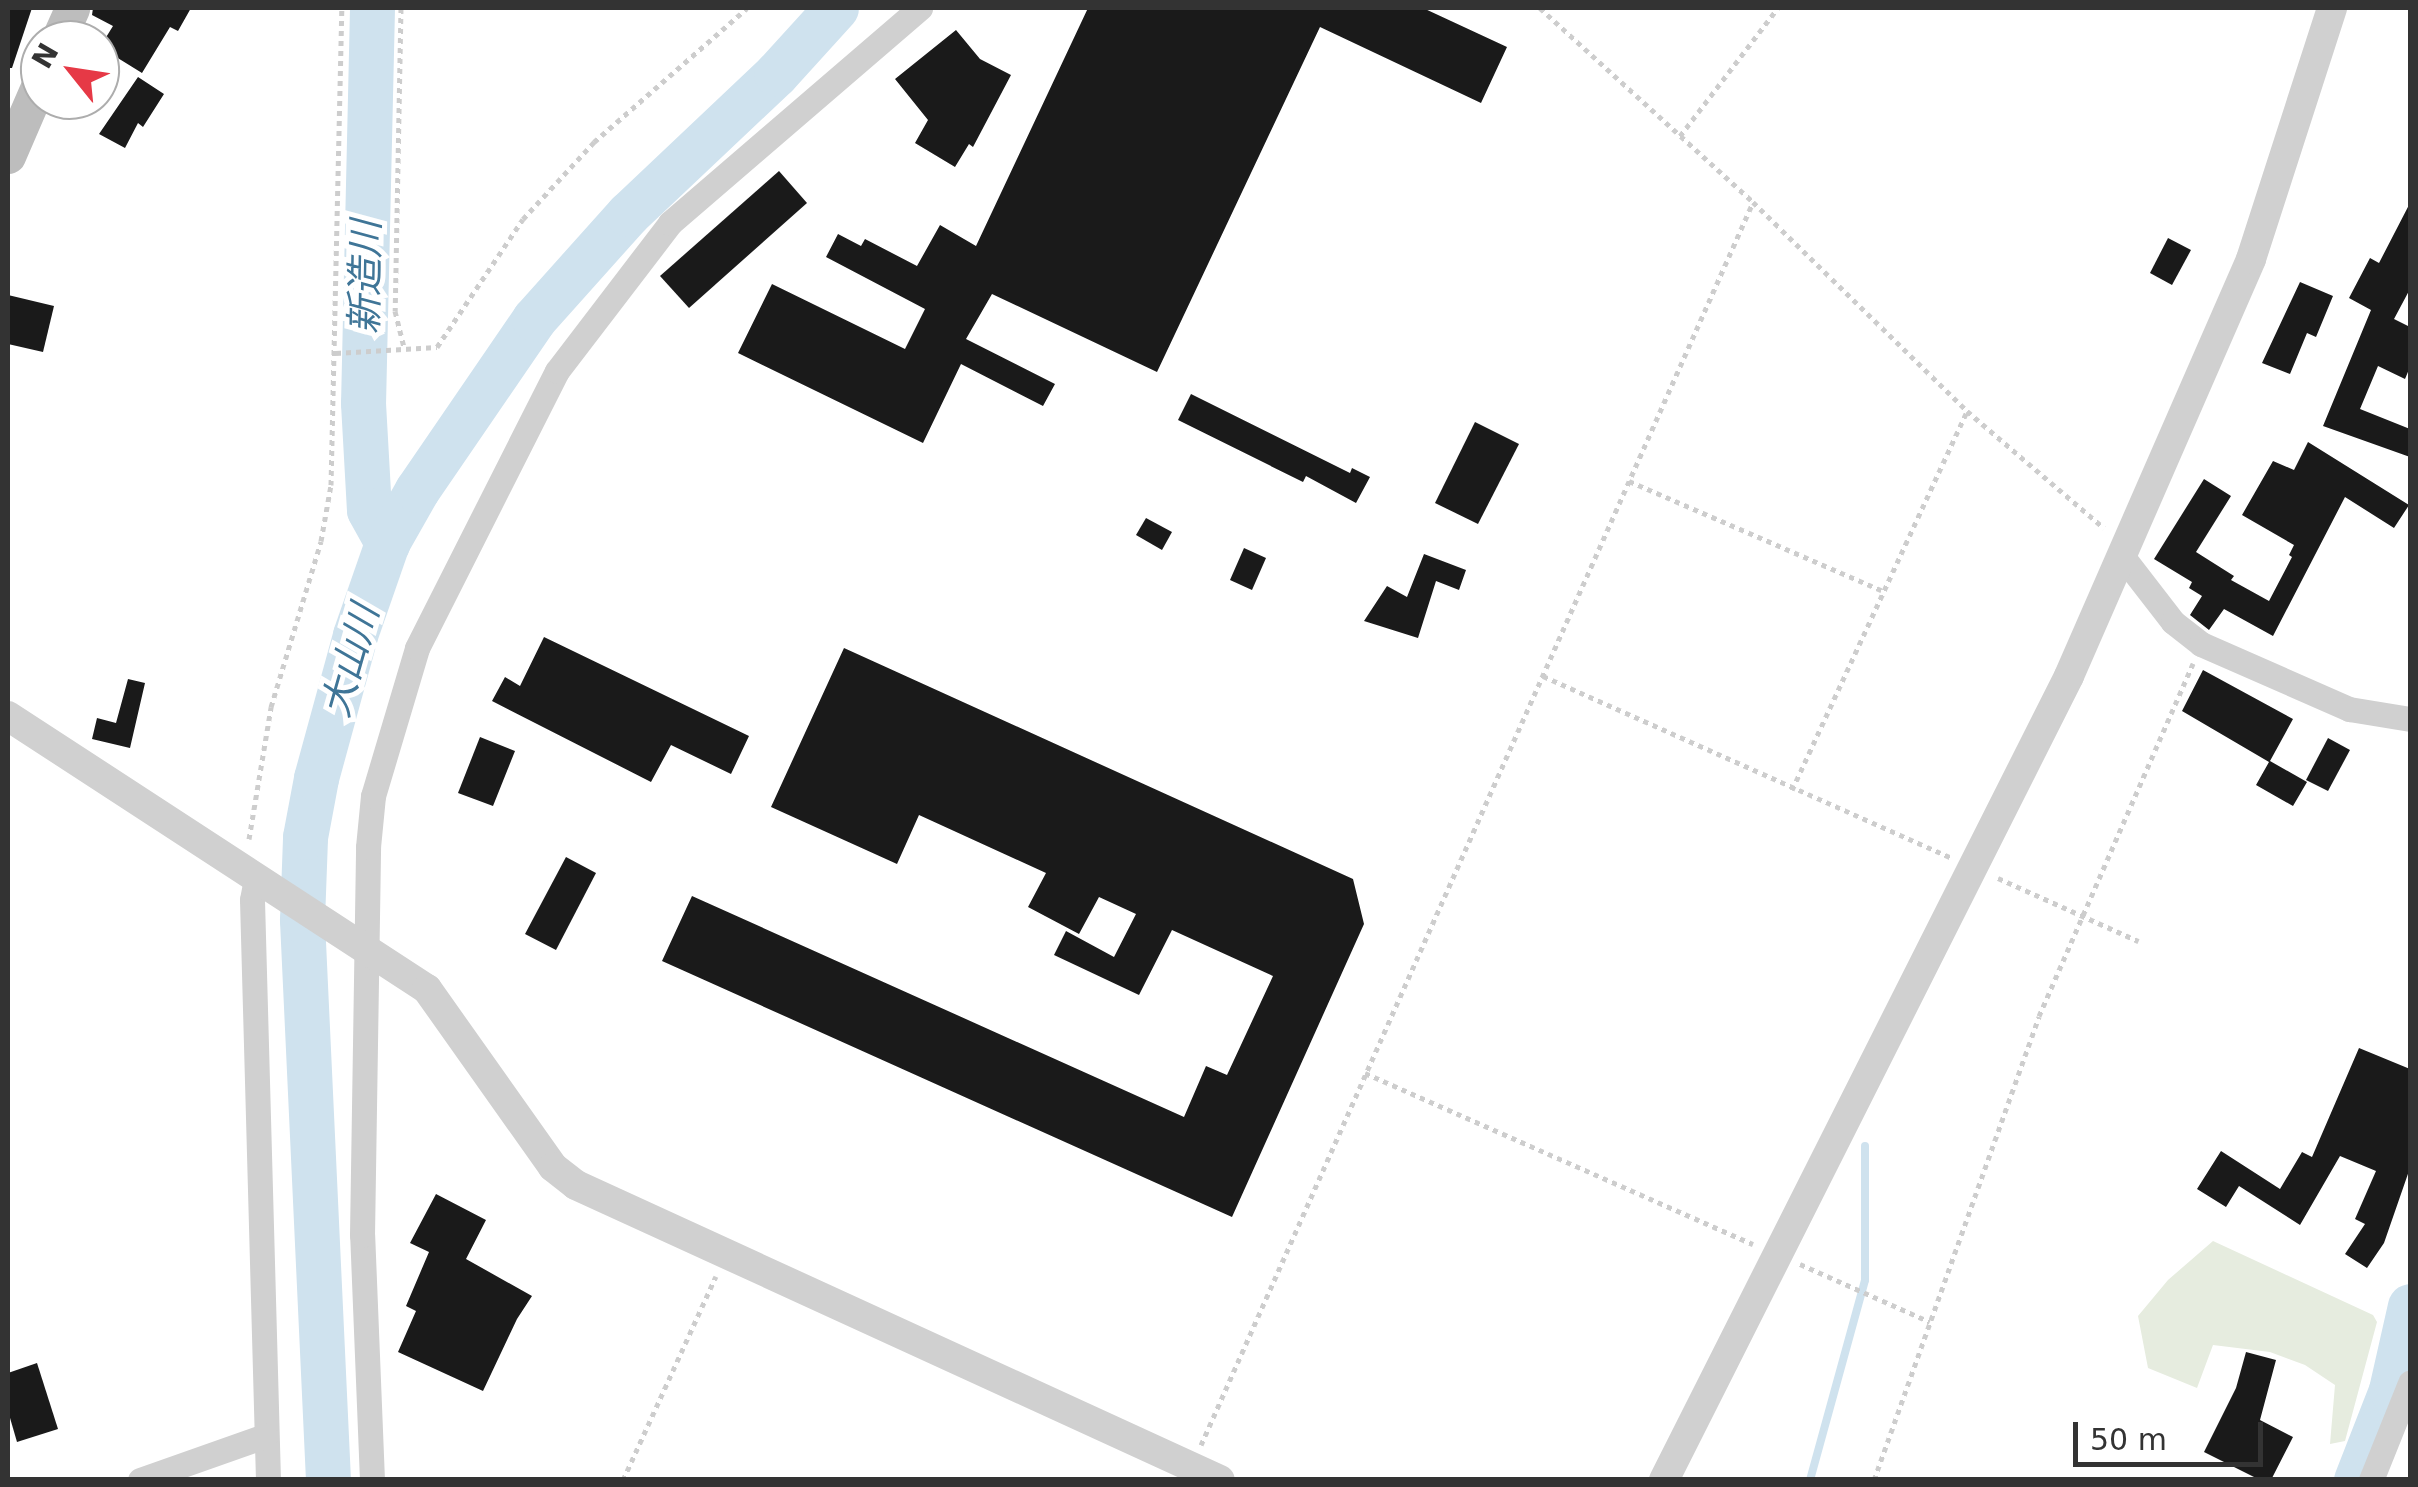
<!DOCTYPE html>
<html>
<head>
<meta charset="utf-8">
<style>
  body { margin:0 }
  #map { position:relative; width:2418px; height:1487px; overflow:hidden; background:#fff; font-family:"DejaVu Sans","Noto Sans JP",sans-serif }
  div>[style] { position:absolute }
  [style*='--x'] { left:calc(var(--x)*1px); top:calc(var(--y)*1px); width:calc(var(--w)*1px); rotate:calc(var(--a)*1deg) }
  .green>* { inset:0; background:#e6ecdf }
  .stream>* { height:8px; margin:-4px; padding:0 4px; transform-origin:4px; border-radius:4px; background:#cfe2ee }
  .river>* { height:45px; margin:-22.5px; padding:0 22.5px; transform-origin:22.5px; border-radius:22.5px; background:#cfe2ee }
  .building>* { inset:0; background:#1a1a1a }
  .path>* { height:5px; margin-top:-2.5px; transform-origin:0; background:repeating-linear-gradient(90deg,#cdcdcd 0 5px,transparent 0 10px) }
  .minor>* { height:25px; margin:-12.5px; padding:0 12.5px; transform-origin:12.5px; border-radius:12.5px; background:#d0d0d0 }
  .tertiary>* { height:30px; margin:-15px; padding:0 15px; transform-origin:15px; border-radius:15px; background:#d0d0d0 }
  .secondary>* { height:35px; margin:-17.5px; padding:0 17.5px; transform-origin:17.5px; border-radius:17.5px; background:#bdbdbd }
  span { translate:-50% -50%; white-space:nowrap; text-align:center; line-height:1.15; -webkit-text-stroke:10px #fff; paint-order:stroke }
  .water-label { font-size:38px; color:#3f7597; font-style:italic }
  .frame { position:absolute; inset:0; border:10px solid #333; pointer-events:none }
  .north { position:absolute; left:20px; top:20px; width:100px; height:100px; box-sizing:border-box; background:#fff; border:2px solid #adadad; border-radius:50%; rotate:300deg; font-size:28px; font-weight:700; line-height:40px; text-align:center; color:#333 }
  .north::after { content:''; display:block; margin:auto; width:35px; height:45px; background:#e63946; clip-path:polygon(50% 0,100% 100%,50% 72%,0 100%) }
  .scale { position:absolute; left:2073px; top:1422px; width:190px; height:45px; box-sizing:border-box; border:5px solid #333; border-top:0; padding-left:12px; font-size:30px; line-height:35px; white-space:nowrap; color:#333; -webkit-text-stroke:8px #fff; paint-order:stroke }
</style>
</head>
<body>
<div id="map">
  <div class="green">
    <i style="clip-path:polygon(2213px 1241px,2373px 1315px,2377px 1322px,2345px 1441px,2330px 1444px,2335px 1385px,2305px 1365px,2270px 1352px,2213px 1345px,2197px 1388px,2148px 1368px,2138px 1316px,2168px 1280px)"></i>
  </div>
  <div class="stream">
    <i style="--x:1810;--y:1480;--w:207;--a:-74.6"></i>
    <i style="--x:1865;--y:1280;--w:134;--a:-90"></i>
  </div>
  <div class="river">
    <i style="--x:372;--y:8;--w:395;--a:91.3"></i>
    <i style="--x:363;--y:403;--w:107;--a:86.8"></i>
    <i style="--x:369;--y:510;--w:38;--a:61"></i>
    <i style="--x:328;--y:1480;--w:561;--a:-92.66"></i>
    <i style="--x:302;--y:920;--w:83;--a:-87.9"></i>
    <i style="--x:305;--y:837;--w:60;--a:-79.4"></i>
    <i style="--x:316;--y:778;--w:148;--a:-74.7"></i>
    <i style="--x:355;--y:635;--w:97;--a:-70.8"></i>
    <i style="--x:387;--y:543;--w:61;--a:-60.5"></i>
    <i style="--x:417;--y:490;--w:207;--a:-55.6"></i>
    <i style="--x:534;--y:319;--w:141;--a:-48.2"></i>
    <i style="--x:628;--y:214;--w:204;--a:-43.4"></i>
    <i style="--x:776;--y:74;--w:89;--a:-47.7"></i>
    <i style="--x:2356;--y:1480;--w:97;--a:-68.7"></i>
    <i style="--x:2391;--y:1390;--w:86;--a:-77.3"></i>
  </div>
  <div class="building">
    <i style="clip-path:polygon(8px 8px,32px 8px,12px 68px,8px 68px)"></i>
    <i style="clip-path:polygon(93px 8px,191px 8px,178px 31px,170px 27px,142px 73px,100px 47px,113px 26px,92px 15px)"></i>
    <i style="clip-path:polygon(1088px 8px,1423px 8px,1507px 47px,1481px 103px,1320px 27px,1157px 372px,992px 294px,966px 339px,1055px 384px,1043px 406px,961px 364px,923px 443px,738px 353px,772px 284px,905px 349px,925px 309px,826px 257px,838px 234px,861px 246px,865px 239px,917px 266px,940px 225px,976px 246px)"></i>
    <i style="clip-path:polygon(956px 30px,980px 59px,1011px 75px,973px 147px,969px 144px,955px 167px,915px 143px,928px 120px,895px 79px)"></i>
    <i style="clip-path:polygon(138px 77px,164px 94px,143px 127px,138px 123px,125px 148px,99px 134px)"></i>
    <i style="clip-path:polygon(779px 171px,807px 203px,689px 308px,660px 276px)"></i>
    <i style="clip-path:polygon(2410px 203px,2410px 289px,2394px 319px,2410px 327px,2410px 367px,2405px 379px,2378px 366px,2360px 409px,2410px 429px,2410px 457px,2323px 426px,2371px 310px,2349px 298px,2370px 258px,2379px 263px)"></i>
    <i style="clip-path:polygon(2168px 238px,2191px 250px,2172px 285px,2150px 273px)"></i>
    <i style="clip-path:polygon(2300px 282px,2333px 296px,2316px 337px,2307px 333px,2290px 374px,2262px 363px)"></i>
    <i style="clip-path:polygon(8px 295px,54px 306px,43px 352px,8px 344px)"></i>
    <i style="clip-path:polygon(1191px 394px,1350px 473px,1352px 468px,1370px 477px,1356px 503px,1306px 476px,1303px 482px,1178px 420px)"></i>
    <i style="clip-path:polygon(1475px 422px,1519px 444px,1478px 524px,1435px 503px)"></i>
    <i style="clip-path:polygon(2308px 442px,2409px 505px,2394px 528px,2345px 497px,2273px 636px,2224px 609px,2209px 630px,2190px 615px,2202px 596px,2189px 588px,2192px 582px,2154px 559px,2204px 479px,2231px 496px,2196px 552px,2234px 576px,2231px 580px,2269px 601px,2292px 557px,2289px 555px,2294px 545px,2242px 515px,2273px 461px,2294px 470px)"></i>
    <i style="clip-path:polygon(1146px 518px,1172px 532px,1162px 550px,1136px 535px)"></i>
    <i style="clip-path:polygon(1244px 548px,1266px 558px,1252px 590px,1230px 580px)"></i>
    <i style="clip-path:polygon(1424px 554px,1466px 570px,1459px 590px,1436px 581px,1418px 638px,1364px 621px,1387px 586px,1407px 597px)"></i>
    <i style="clip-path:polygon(544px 637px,749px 736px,731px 774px,671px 745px,651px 782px,492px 701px,505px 677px,520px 686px)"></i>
    <i style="clip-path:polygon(844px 648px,1353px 879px,1364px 924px,1232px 1217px,662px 961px,692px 896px,1184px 1117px,1206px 1066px,1227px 1075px,1273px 976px,1172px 930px,1139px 995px,1054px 955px,1066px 931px,1114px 957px,1136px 914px,1099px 897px,1079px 934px,1028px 907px,1046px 873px,919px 815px,897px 864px,771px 807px)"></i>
    <i style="clip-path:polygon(2203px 670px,2293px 719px,2270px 761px,2307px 782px,2293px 806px,2256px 785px,2269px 762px,2182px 711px)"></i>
    <i style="clip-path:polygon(128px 679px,145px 683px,130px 748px,92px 739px,97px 718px,116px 723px)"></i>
    <i style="clip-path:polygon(480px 737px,515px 751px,493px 806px,458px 793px)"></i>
    <i style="clip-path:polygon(2328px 738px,2350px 750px,2328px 791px,2306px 780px)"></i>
    <i style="clip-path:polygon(566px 857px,596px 873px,556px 950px,525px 934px)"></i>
    <i style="clip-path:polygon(2359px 1048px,2410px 1069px,2410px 1168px,2384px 1243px,2367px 1268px,2345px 1254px,2365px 1224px,2355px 1219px,2376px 1171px,2340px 1156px,2300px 1225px,2239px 1186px,2226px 1207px,2197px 1189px,2221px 1151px,2280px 1189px,2302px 1152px,2312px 1157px)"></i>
    <i style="clip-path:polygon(436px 1194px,486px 1220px,466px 1259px,532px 1296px,517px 1319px,483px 1391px,398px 1352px,416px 1311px,406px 1306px,429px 1252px,410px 1243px)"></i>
    <i style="clip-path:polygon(2246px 1352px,2276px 1360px,2260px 1420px,2293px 1437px,2271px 1480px,2260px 1480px,2204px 1452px,2236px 1388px)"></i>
    <i style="clip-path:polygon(37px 1363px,58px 1429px,17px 1442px,8px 1411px,8px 1373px)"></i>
  </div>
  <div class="path">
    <i style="--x:401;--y:8;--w:303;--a:91.1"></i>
    <i style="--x:395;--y:311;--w:38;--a:76"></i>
    <i style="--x:1540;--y:8;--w:288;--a:42.3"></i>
    <i style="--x:1753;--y:202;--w:299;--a:44.3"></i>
    <i style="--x:1967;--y:411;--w:180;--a:40.5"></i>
    <i style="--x:1680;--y:136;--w:161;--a:-52.6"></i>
    <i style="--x:336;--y:353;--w:101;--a:-3.4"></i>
    <i style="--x:437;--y:347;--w:154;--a:-56.1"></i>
    <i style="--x:523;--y:219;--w:105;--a:-47.3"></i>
    <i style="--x:594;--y:142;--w:203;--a:-41.2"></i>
    <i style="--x:1629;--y:481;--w:275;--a:23.4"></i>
    <i style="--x:1543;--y:676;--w:447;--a:24"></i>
    <i style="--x:1792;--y:790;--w:417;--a:-65.2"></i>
    <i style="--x:249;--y:839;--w:134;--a:-80.5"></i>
    <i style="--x:271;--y:707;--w:173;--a:-73.2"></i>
    <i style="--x:321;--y:541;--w:57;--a:-79.9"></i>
    <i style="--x:331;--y:485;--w:477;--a:-88.7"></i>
    <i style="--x:1998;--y:878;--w:154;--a:24.2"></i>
    <i style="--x:1365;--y:1073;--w:424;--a:23.8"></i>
    <i style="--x:1800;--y:1264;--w:142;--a:24"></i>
    <i style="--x:1201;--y:1445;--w:1360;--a:-66.05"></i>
    <i style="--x:623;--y:1480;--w:224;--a:-65.5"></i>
    <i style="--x:1874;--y:1480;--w:492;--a:-70.4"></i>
    <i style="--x:2039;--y:1016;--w:385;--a:-66.4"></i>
  </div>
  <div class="minor">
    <i style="--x:2122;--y:556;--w:83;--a:52.3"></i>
    <i style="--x:2173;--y:622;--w:36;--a:38"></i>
    <i style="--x:2201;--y:644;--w:162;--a:23.7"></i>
    <i style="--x:2349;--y:709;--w:62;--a:9.3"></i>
    <i style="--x:256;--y:879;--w:21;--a:101"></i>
    <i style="--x:252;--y:900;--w:580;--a:88.42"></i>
    <i style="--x:140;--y:1480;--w:133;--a:-19.4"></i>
    <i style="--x:372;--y:1480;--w:245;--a:-92.3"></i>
    <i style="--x:362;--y:1235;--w:388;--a:-89.1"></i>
    <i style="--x:368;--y:847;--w:51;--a:-84.4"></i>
    <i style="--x:373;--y:796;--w:154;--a:-73.4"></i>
    <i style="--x:417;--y:648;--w:310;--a:-63.2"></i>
    <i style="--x:557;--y:371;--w:186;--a:-52.6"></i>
    <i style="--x:670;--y:223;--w:330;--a:-40.7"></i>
    <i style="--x:2371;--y:1480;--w:105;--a:-68.1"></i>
  </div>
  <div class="tertiary">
    <i style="--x:8;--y:716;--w:500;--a:33.09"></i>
    <i style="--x:427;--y:989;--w:218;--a:54.7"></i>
    <i style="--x:553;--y:1167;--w:29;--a:38"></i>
    <i style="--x:576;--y:1185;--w:708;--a:24.61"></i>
    <i style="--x:1664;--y:1480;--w:900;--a:-63.26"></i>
    <i style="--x:2069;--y:676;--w:455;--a:-66.4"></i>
    <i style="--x:2251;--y:259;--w:264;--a:-72.1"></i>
  </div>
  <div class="secondary">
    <i style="--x:58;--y:40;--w:35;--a:-66"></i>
    <i style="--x:8;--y:156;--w:81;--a:-66.6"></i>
  </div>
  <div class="water-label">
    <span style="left:366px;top:277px;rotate:-89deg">新造川</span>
    <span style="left:351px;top:661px;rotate:-74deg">大山川</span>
  </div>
  <div class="frame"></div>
  <div class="north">N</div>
  <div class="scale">50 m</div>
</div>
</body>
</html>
